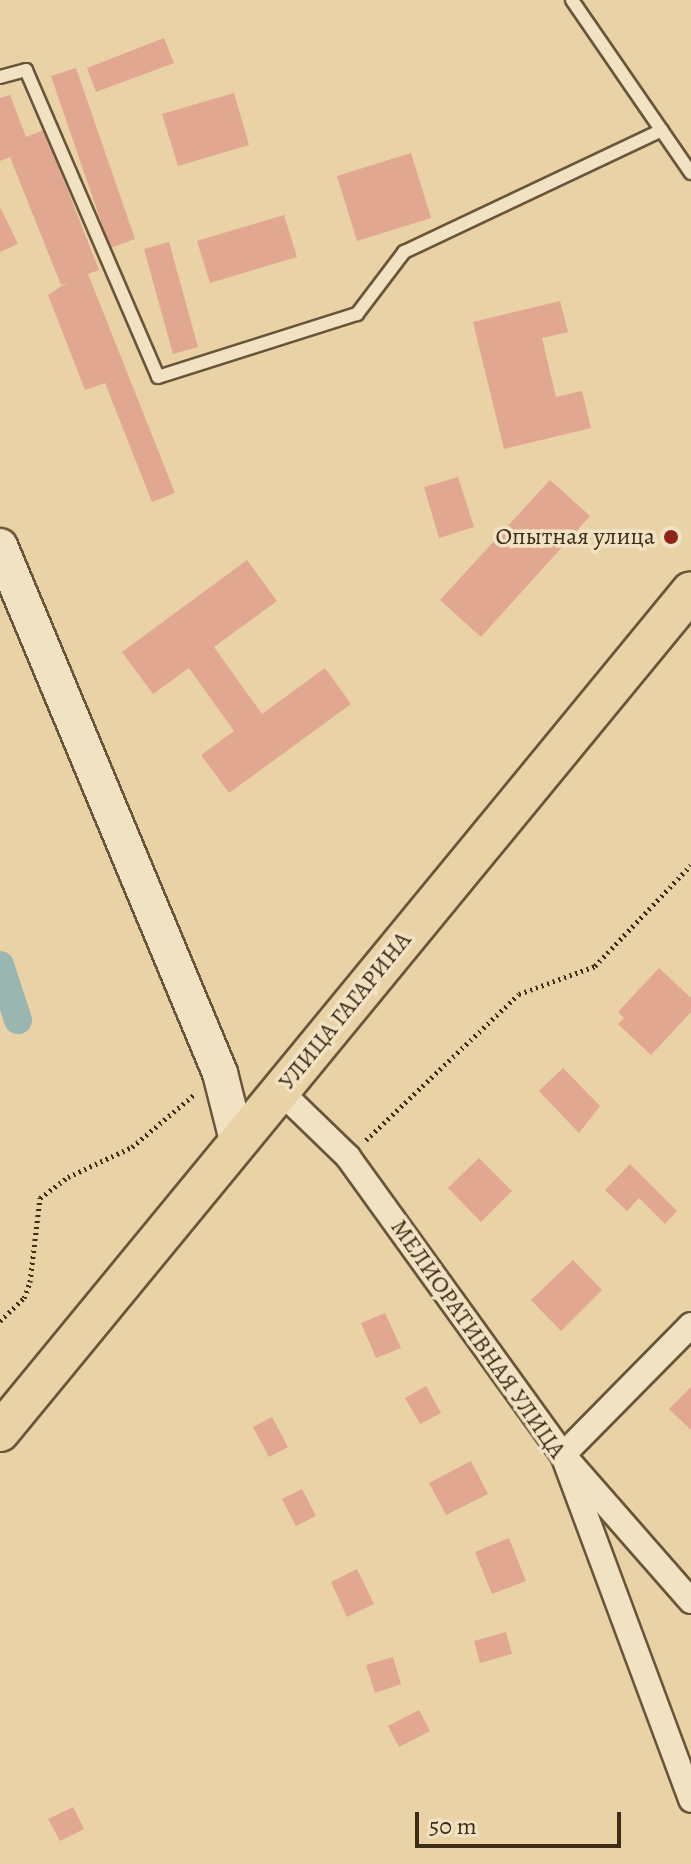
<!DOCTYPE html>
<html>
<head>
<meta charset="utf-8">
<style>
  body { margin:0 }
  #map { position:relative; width:691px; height:1864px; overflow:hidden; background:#e9d2a5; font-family:Alegreya,serif }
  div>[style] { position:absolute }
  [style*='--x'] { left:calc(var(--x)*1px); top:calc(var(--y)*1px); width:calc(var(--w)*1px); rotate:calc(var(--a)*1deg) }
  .canal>* { height:28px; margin:-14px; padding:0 14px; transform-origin:14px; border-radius:14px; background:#9ab6b0 }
  .building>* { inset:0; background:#e2a790 }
  .path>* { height:5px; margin-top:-2.5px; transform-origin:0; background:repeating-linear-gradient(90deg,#3e2c17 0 2px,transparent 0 6px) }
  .roads { filter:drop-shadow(2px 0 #69563a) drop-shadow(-2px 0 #69563a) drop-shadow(0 2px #69563a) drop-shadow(0 -2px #69563a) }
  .lane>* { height:12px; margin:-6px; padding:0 6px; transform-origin:6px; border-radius:6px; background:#f1e2c4 }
  .street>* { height:24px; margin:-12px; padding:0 12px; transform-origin:12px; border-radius:12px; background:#f1e2c4 }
  .secondary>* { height:34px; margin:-17px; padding:0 17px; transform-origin:17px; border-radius:17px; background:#f1e2c4 }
  .primary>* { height:38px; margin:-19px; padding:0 19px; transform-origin:19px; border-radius:19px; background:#e9d2a5 }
  .dots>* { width:22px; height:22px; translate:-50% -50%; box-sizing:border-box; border:4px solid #f1e2c4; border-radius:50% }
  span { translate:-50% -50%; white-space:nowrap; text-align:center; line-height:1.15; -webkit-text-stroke:7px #f1e2c4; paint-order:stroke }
  .poi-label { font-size:24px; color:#3e2c17 }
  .right { translate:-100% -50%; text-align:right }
  .street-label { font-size:24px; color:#3e2c17 }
  .scale { position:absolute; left:415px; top:1812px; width:206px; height:36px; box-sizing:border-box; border:4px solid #3e2c17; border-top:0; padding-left:10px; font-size:24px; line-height:28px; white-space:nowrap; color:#3e2c17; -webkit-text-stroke:6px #f1e2c4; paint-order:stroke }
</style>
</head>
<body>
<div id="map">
  <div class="canal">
    <i style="--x:0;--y:965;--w:58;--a:71.9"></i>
  </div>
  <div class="building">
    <i style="clip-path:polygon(164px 38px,174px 63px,96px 92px,87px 68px)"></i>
    <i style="clip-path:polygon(76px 68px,135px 239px,110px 248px,51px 76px)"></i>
    <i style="clip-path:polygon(234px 93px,249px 145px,178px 166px,162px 114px)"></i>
    <i style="clip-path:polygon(10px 95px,26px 137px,44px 130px,99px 270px,88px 274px,175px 493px,152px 502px,105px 383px,85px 390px,48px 295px,68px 282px,61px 285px,10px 157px,0 161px,0 98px)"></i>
    <i style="clip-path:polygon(411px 153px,431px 218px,357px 241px,337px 176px)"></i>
    <i style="clip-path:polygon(0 207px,18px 244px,0 252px)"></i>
    <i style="clip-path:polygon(284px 215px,297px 257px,210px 283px,197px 241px)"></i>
    <i style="clip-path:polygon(169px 242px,198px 347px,173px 354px,144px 249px)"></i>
    <i style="clip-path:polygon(560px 301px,568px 332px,542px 338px,556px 397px,582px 391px,591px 428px,504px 449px,473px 322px)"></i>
    <i style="clip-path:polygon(458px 477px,474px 527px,439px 538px,424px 487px)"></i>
    <i style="clip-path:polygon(550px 480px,590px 516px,481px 637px,440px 600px)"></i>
    <i style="clip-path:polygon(247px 560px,277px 601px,214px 647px,262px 714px,325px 668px,351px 704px,229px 793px,201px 755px,234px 731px,189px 668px,153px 694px,122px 652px)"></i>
    <i style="clip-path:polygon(659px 968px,691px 998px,691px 1012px,651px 1055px,618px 1024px,624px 1018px,618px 1012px)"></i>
    <i style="clip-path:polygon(563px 1068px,600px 1106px,579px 1133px,539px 1091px)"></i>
    <i style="clip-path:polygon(479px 1158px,512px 1191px,481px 1222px,448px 1188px)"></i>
    <i style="clip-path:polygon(630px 1164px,677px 1211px,665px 1224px,639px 1198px,627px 1211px,605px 1190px)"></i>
    <i style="clip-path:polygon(573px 1260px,602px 1290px,561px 1331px,531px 1300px)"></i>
    <i style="clip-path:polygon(385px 1313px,401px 1348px,376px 1358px,361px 1323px)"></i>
    <i style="clip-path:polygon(426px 1386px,441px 1413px,420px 1424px,405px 1398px)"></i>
    <i style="clip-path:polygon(691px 1387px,691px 1430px,669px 1409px)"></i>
    <i style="clip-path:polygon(272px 1417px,288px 1447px,269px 1457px,253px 1427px)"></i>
    <i style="clip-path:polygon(471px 1461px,488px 1494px,446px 1515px,429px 1483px)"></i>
    <i style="clip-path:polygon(302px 1489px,316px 1516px,296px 1526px,282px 1499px)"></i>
    <i style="clip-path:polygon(509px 1538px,526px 1581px,492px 1594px,475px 1552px)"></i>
    <i style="clip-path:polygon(357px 1569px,374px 1604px,347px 1617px,331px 1582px)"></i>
    <i style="clip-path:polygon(506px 1632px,512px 1654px,480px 1663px,474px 1641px)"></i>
    <i style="clip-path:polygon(393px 1657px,401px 1684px,375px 1693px,366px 1665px)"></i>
    <i style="clip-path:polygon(419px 1710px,430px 1731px,399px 1747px,388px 1726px)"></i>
    <i style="clip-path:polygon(73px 1807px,84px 1829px,60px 1841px,48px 1819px)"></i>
  </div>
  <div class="path">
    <i style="--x:366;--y:1140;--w:211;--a:-43.7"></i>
    <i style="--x:519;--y:994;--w:81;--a:-20.2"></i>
    <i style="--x:595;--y:966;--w:139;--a:-46.5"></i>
    <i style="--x:0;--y:1321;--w:33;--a:-44"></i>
    <i style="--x:24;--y:1298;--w:17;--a:-69"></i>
    <i style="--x:30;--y:1282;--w:85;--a:-83.2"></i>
    <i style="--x:40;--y:1198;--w:35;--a:-37"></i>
    <i style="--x:68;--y:1177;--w:71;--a:-25.1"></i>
    <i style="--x:132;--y:1147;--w:82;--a:-40.1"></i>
  </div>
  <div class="roads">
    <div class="lane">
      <i style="--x:572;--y:0;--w:210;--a:55.5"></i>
      <i style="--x:0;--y:77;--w:27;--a:-15"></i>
      <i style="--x:26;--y:70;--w:334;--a:66.7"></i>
      <i style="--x:158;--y:377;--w:209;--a:-17.6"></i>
      <i style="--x:357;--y:314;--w:78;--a:-52.8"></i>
      <i style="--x:404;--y:252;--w:285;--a:-25.3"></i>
    </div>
    <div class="street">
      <i style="--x:280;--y:1091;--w:95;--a:44.1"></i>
      <i style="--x:348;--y:1157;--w:367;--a:54.2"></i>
      <i style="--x:563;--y:1455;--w:368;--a:69.6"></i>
      <i style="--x:691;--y:1325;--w:182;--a:134.6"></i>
      <i style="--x:563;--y:1455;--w:194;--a:48.8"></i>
    </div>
    <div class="secondary">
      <i style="--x:0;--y:546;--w:571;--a:67.34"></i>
      <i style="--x:220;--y:1073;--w:69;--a:75.8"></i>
    </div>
    <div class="primary">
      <i style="--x:0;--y:1432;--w:1088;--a:-50.59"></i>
    </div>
  </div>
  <div class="dots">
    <i style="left:671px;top:537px;background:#8f2418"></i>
  </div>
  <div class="poi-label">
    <span class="right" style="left:655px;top:537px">Опытная улица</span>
  </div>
  <div class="street-label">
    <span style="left:345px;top:1011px;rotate:-51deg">УЛИЦА ГАГАРИНА</span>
    <span style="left:478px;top:1339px;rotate:55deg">МЕЛИОРАТИВНАЯ УЛИЦА</span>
  </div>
  <div class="scale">50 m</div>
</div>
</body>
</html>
